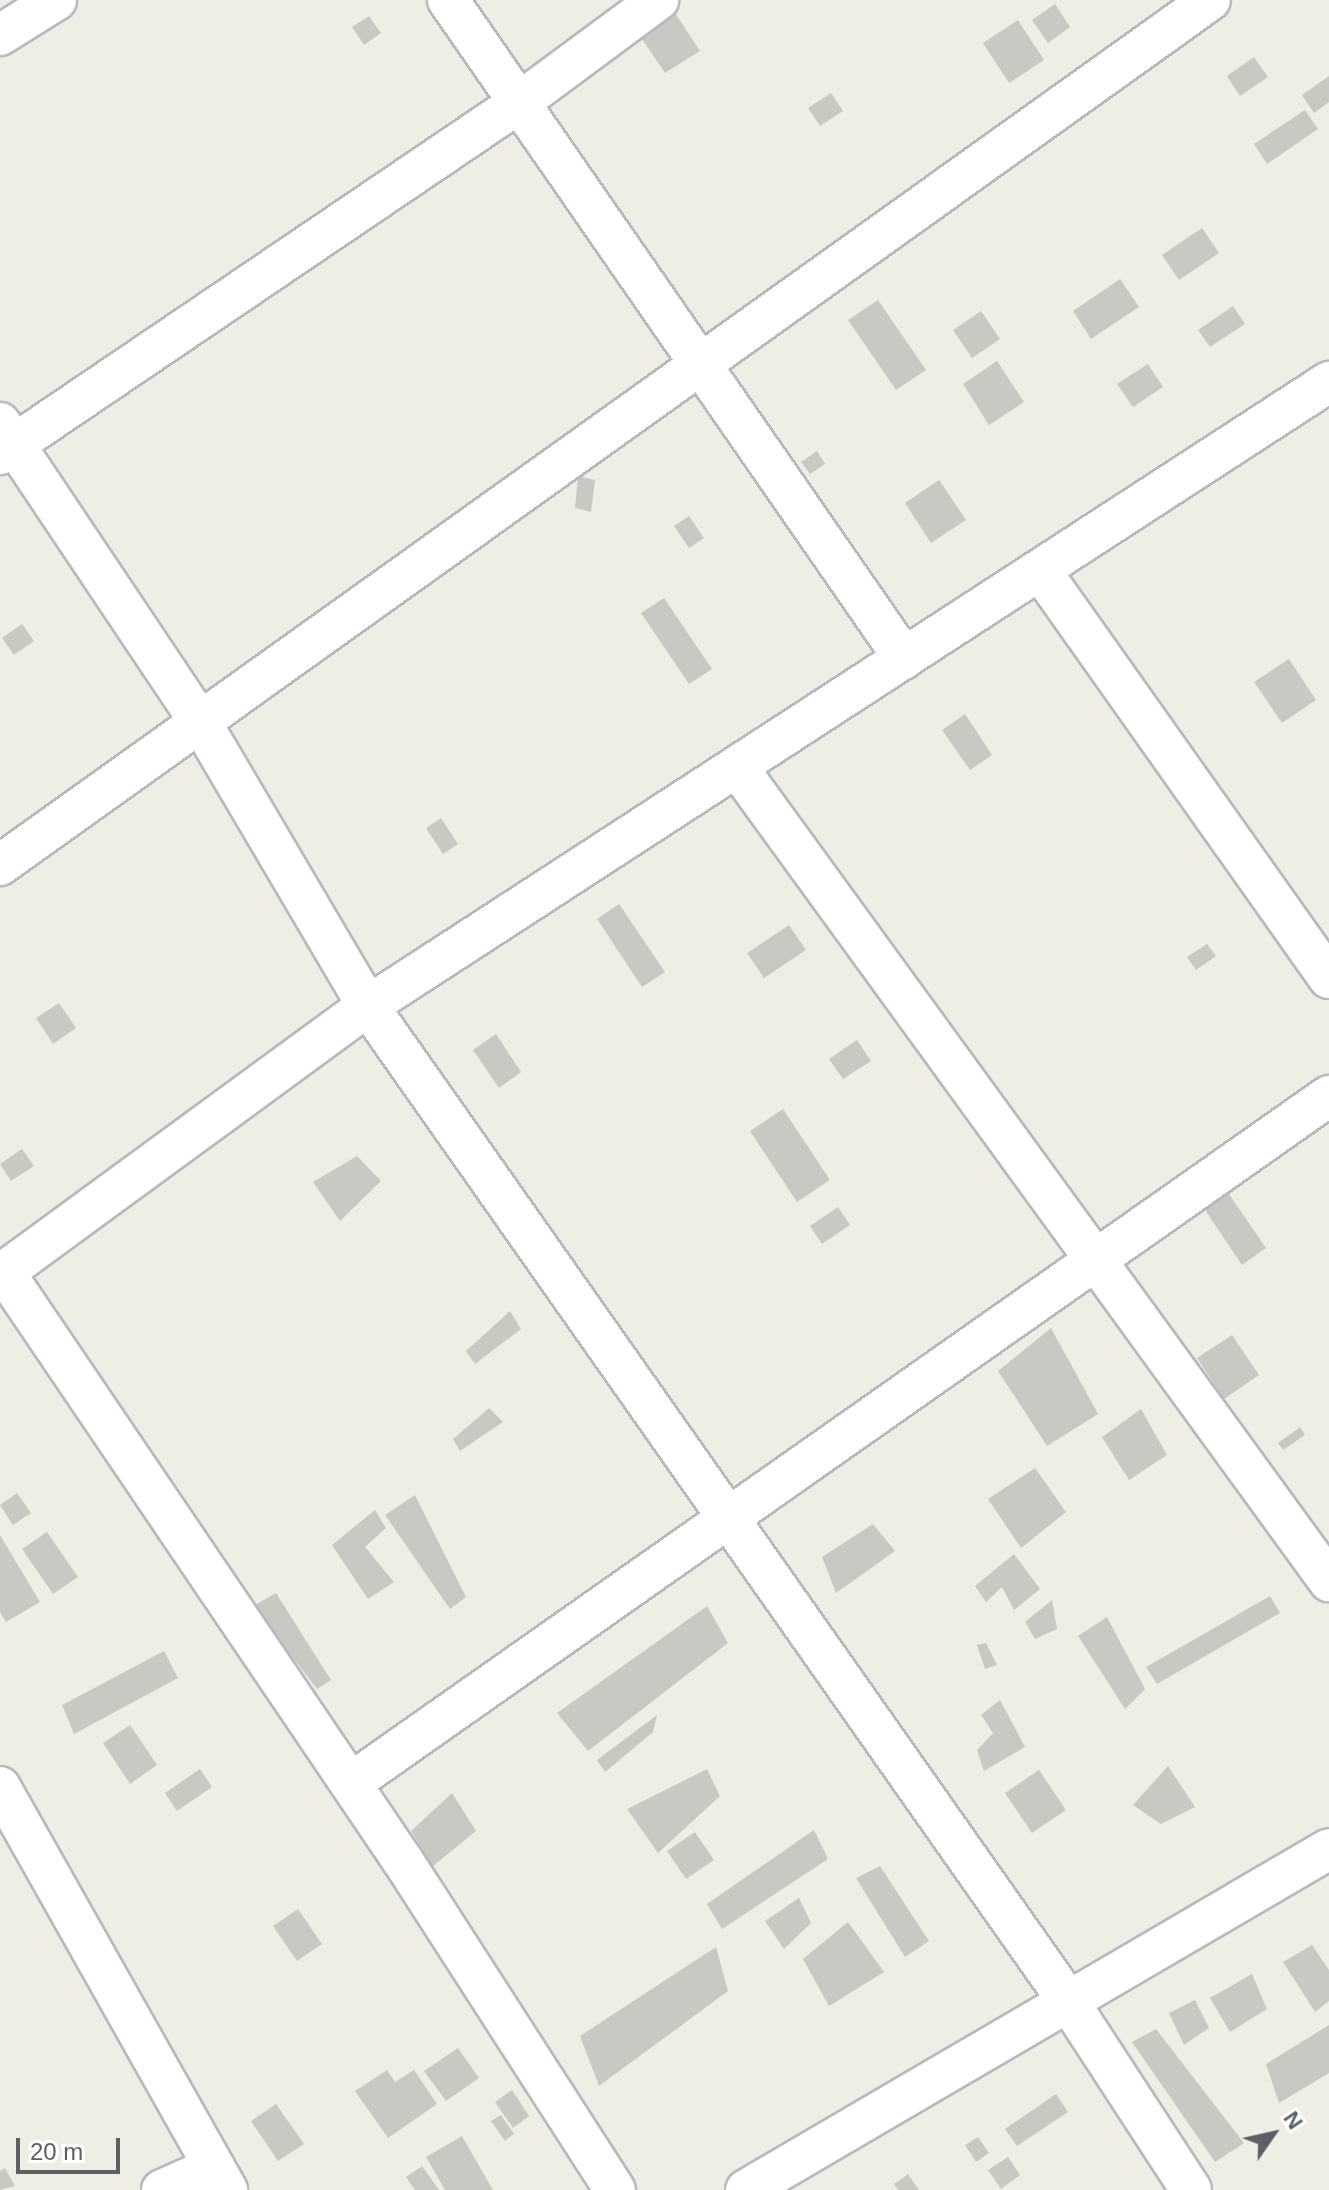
<!DOCTYPE html>
<html>
<head>
<meta charset="utf-8">
<style>
  body { margin:0 }
  #map { position:relative; width:1329px; height:2190px; overflow:hidden; background:#efeee5; font-family:Arial,sans-serif }
  div>[style] { position:absolute }
  [style*='--x'] { left:calc(var(--x)*1px); top:calc(var(--y)*1px); width:calc(var(--w)*1px); rotate:calc(var(--a)*1deg) }
  .building>* { inset:0; background:#cac8c2 }
  .roads { filter:drop-shadow(2px 0 #b7b9bf) drop-shadow(-2px 0 #b7b9bf) drop-shadow(0 2px #b7b9bf) drop-shadow(0 -2px #b7b9bf) }
  .street>* { height:40px; margin:-20px; padding:0 20px; transform-origin:20px; border-radius:20px; background:#fff }
  span { translate:-50% -50%; white-space:nowrap; text-align:center; line-height:1.15; -webkit-text-stroke:6px #fff; paint-order:stroke }
  .north { position:absolute; left:1233px; top:2094px; width:80px; height:80px; -webkit-text-stroke:6px #fff; paint-order:stroke; rotate:56deg; font-size:22px; font-weight:700; line-height:32px; text-align:center; color:#5d5f65 }
  .north::after { content:''; display:block; margin:auto; width:28px; height:36px; background:#5d5f65; clip-path:polygon(50% 0,100% 100%,50% 72%,0 100%) }
  .scale { position:absolute; left:16px; top:2138px; width:104px; height:36px; box-sizing:border-box; border:4px solid #5d5f65; border-top:0; padding-left:10px; font-size:24px; line-height:28px; white-space:nowrap; color:#5d5f65; -webkit-text-stroke:6px #fff; paint-order:stroke }
</style>
</head>
<body>
<div id="map">
  <div class="building">
    <i style="clip-path:polygon(1055px 4px,1070px 27px,1048px 43px,1032px 20px)"></i>
    <i style="clip-path:polygon(673px 10px,700px 51px,665px 73px,638px 33px)"></i>
    <i style="clip-path:polygon(369px 16px,381px 33px,364px 45px,352px 27px)"></i>
    <i style="clip-path:polygon(1018px 20px,1044px 60px,1009px 83px,983px 43px)"></i>
    <i style="clip-path:polygon(1254px 57px,1268px 77px,1240px 96px,1227px 76px)"></i>
    <i style="clip-path:polygon(1329px 76px,1329px 102px,1314px 113px,1302px 95px)"></i>
    <i style="clip-path:polygon(831px 93px,843px 111px,820px 126px,808px 108px)"></i>
    <i style="clip-path:polygon(1305px 110px,1318px 129px,1267px 164px,1254px 144px)"></i>
    <i style="clip-path:polygon(1202px 228px,1219px 253px,1179px 280px,1162px 255px)"></i>
    <i style="clip-path:polygon(1120px 279px,1139px 307px,1091px 339px,1073px 311px)"></i>
    <i style="clip-path:polygon(878px 300px,926px 370px,896px 390px,848px 320px)"></i>
    <i style="clip-path:polygon(1233px 306px,1245px 324px,1210px 347px,1198px 330px)"></i>
    <i style="clip-path:polygon(981px 311px,1000px 339px,972px 358px,953px 330px)"></i>
    <i style="clip-path:polygon(997px 361px,1024px 402px,989px 425px,963px 384px)"></i>
    <i style="clip-path:polygon(1148px 364px,1163px 387px,1133px 407px,1117px 384px)"></i>
    <i style="clip-path:polygon(817px 451px,825px 464px,810px 474px,801px 462px)"></i>
    <i style="clip-path:polygon(578px 476px,595px 480px,591px 512px,575px 508px)"></i>
    <i style="clip-path:polygon(939px 480px,966px 520px,931px 543px,905px 503px)"></i>
    <i style="clip-path:polygon(689px 516px,704px 538px,689px 548px,674px 526px)"></i>
    <i style="clip-path:polygon(664px 598px,712px 669px,689px 684px,641px 613px)"></i>
    <i style="clip-path:polygon(22px 624px,34px 641px,14px 655px,2px 638px)"></i>
    <i style="clip-path:polygon(1289px 659px,1316px 700px,1282px 723px,1254px 682px)"></i>
    <i style="clip-path:polygon(965px 714px,992px 755px,970px 770px,942px 730px)"></i>
    <i style="clip-path:polygon(441px 818px,458px 844px,443px 854px,426px 828px)"></i>
    <i style="clip-path:polygon(619px 904px,665px 972px,642px 987px,597px 919px)"></i>
    <i style="clip-path:polygon(789px 925px,806px 950px,764px 978px,747px 953px)"></i>
    <i style="clip-path:polygon(1207px 944px,1216px 956px,1196px 970px,1187px 957px)"></i>
    <i style="clip-path:polygon(59px 1003px,76px 1028px,53px 1044px,36px 1018px)"></i>
    <i style="clip-path:polygon(496px 1034px,521px 1072px,499px 1088px,473px 1050px)"></i>
    <i style="clip-path:polygon(857px 1040px,871px 1061px,843px 1079px,829px 1059px)"></i>
    <i style="clip-path:polygon(783px 1109px,830px 1180px,797px 1202px,750px 1131px)"></i>
    <i style="clip-path:polygon(22px 1149px,34px 1166px,11px 1181px,0 1164px)"></i>
    <i style="clip-path:polygon(357px 1156px,381px 1181px,340px 1221px,313px 1182px)"></i>
    <i style="clip-path:polygon(1227px 1191px,1266px 1248px,1242px 1265px,1203px 1207px)"></i>
    <i style="clip-path:polygon(838px 1207px,850px 1225px,822px 1244px,810px 1226px)"></i>
    <i style="clip-path:polygon(510px 1311px,521px 1329px,475px 1364px,466px 1351px)"></i>
    <i style="clip-path:polygon(1051px 1328px,1098px 1414px,1047px 1446px,998px 1371px)"></i>
    <i style="clip-path:polygon(1232px 1335px,1259px 1375px,1224px 1399px,1197px 1358px)"></i>
    <i style="clip-path:polygon(489px 1408px,503px 1422px,460px 1451px,453px 1439px)"></i>
    <i style="clip-path:polygon(1141px 1409px,1167px 1455px,1129px 1480px,1102px 1437px)"></i>
    <i style="clip-path:polygon(1300px 1427px,1305px 1435px,1283px 1450px,1278px 1443px)"></i>
    <i style="clip-path:polygon(1035px 1468px,1066px 1512px,1021px 1548px,988px 1499px)"></i>
    <i style="clip-path:polygon(17px 1493px,31px 1513px,13px 1525px,0 1505px)"></i>
    <i style="clip-path:polygon(415px 1495px,466px 1597px,450px 1609px,385px 1515px)"></i>
    <i style="clip-path:polygon(375px 1510px,386px 1528px,365px 1547px,394px 1582px,368px 1599px,332px 1545px)"></i>
    <i style="clip-path:polygon(873px 1524px,895px 1551px,836px 1593px,822px 1557px)"></i>
    <i style="clip-path:polygon(47px 1532px,78px 1577px,53px 1594px,22px 1549px)"></i>
    <i style="clip-path:polygon(0 1535px,40px 1602px,6px 1622px,0 1612px)"></i>
    <i style="clip-path:polygon(1014px 1554px,1040px 1589px,1014px 1610px,1002px 1587px,986px 1602px,975px 1586px)"></i>
    <i style="clip-path:polygon(276px 1593px,331px 1680px,317px 1689px,253px 1606px)"></i>
    <i style="clip-path:polygon(1270px 1596px,1280px 1613px,1157px 1684px,1146px 1667px)"></i>
    <i style="clip-path:polygon(1052px 1600px,1057px 1629px,1035px 1639px,1025px 1622px)"></i>
    <i style="clip-path:polygon(707px 1606px,728px 1643px,588px 1751px,557px 1713px)"></i>
    <i style="clip-path:polygon(1107px 1617px,1145px 1689px,1125px 1709px,1078px 1636px)"></i>
    <i style="clip-path:polygon(986px 1643px,997px 1665px,985px 1669px,977px 1645px)"></i>
    <i style="clip-path:polygon(164px 1651px,178px 1678px,74px 1734px,62px 1705px)"></i>
    <i style="clip-path:polygon(1000px 1700px,1025px 1747px,984px 1771px,977px 1750px,993px 1733px,981px 1715px)"></i>
    <i style="clip-path:polygon(657px 1715px,653px 1732px,605px 1772px,597px 1760px)"></i>
    <i style="clip-path:polygon(130px 1725px,157px 1765px,130px 1784px,103px 1743px)"></i>
    <i style="clip-path:polygon(1168px 1766px,1195px 1807px,1161px 1824px,1133px 1805px)"></i>
    <i style="clip-path:polygon(200px 1769px,212px 1787px,177px 1811px,165px 1793px)"></i>
    <i style="clip-path:polygon(707px 1769px,720px 1796px,658px 1853px,627px 1809px)"></i>
    <i style="clip-path:polygon(1039px 1770px,1066px 1810px,1032px 1833px,1005px 1793px)"></i>
    <i style="clip-path:polygon(452px 1793px,476px 1831px,433px 1866px,411px 1831px)"></i>
    <i style="clip-path:polygon(814px 1830px,828px 1859px,722px 1929px,707px 1904px)"></i>
    <i style="clip-path:polygon(695px 1832px,714px 1860px,686px 1879px,667px 1851px)"></i>
    <i style="clip-path:polygon(880px 1866px,929px 1941px,905px 1957px,856px 1878px)"></i>
    <i style="clip-path:polygon(799px 1898px,811px 1923px,784px 1949px,765px 1921px)"></i>
    <i style="clip-path:polygon(298px 1909px,322px 1944px,297px 1961px,273px 1926px)"></i>
    <i style="clip-path:polygon(848px 1922px,884px 1972px,829px 2006px,803px 1959px)"></i>
    <i style="clip-path:polygon(1312px 1945px,1329px 1970px,1329px 2001px,1315px 2012px,1283px 1962px)"></i>
    <i style="clip-path:polygon(716px 1947px,728px 1991px,599px 2086px,580px 2036px)"></i>
    <i style="clip-path:polygon(1252px 1974px,1267px 2009px,1230px 2032px,1210px 1998px)"></i>
    <i style="clip-path:polygon(1195px 2000px,1209px 2028px,1184px 2045px,1169px 2013px)"></i>
    <i style="clip-path:polygon(1329px 2025px,1329px 2073px,1279px 2103px,1266px 2064px)"></i>
    <i style="clip-path:polygon(1156px 2029px,1244px 2143px,1215px 2162px,1132px 2042px)"></i>
    <i style="clip-path:polygon(458px 2048px,479px 2078px,446px 2101px,424px 2071px)"></i>
    <i style="clip-path:polygon(387px 2070px,395px 2082px,414px 2070px,437px 2104px,388px 2138px,355px 2091px)"></i>
    <i style="clip-path:polygon(512px 2090px,529px 2116px,513px 2128px,495px 2102px)"></i>
    <i style="clip-path:polygon(1056px 2094px,1068px 2112px,1017px 2146px,1005px 2129px)"></i>
    <i style="clip-path:polygon(276px 2104px,304px 2144px,278px 2161px,251px 2121px)"></i>
    <i style="clip-path:polygon(501px 2115px,514px 2134px,505px 2141px,491px 2121px)"></i>
    <i style="clip-path:polygon(462px 2136px,493px 2190px,445px 2190px,426px 2157px)"></i>
    <i style="clip-path:polygon(978px 2137px,989px 2153px,976px 2162px,965px 2145px)"></i>
    <i style="clip-path:polygon(1008px 2157px,1020px 2175px,1001px 2189px,988px 2170px)"></i>
    <i style="clip-path:polygon(422px 2166px,439px 2190px,415px 2190px,406px 2177px)"></i>
    <i style="clip-path:polygon(5px 2168px,15px 2186px,0 2190px,0 2171px)"></i>
    <i style="clip-path:polygon(908px 2174px,919px 2190px,898px 2190px,894px 2184px)"></i>
  </div>
  <div class="roads">
    <div class="street">
      <i style="--x:448;--y:0;--w:801;--a:55.28"></i>
      <i style="--x:0;--y:35;--w:66;--a:-32"></i>
      <i style="--x:0;--y:423;--w:361;--a:56.2"></i>
      <i style="--x:201;--y:723;--w:329;--a:59.5"></i>
      <i style="--x:368;--y:1006;--w:1217;--a:54.87"></i>
      <i style="--x:1068;--y:2001;--w:225;--a:56.9"></i>
      <i style="--x:0;--y:454;--w:628;--a:-34.09"></i>
      <i style="--x:520;--y:102;--w:172;--a:-36.5"></i>
      <i style="--x:1040;--y:570;--w:500;--a:54.7"></i>
      <i style="--x:737;--y:767;--w:1007;--a:53.97"></i>
      <i style="--x:0;--y:865;--w:1487;--a:-35.56"></i>
      <i style="--x:4;--y:1272;--w:711;--a:55.89"></i>
      <i style="--x:403;--y:1861;--w:391;--a:57.2"></i>
      <i style="--x:0;--y:1275;--w:456;--a:-36.2"></i>
      <i style="--x:368;--y:1006;--w:1146;--a:-33"></i>
      <i style="--x:351;--y:1783;--w:1195;--a:-35.09"></i>
      <i style="--x:0;--y:1787;--w:463;--a:60.6"></i>
      <i style="--x:162;--y:2190;--w:57;--a:-23.9"></i>
      <i style="--x:746;--y:2190;--w:675;--a:-30.32"></i>
    </div>
  </div>
  <div class="north">N</div>
  <div class="scale">20 m</div>
</div>
</body>
</html>
